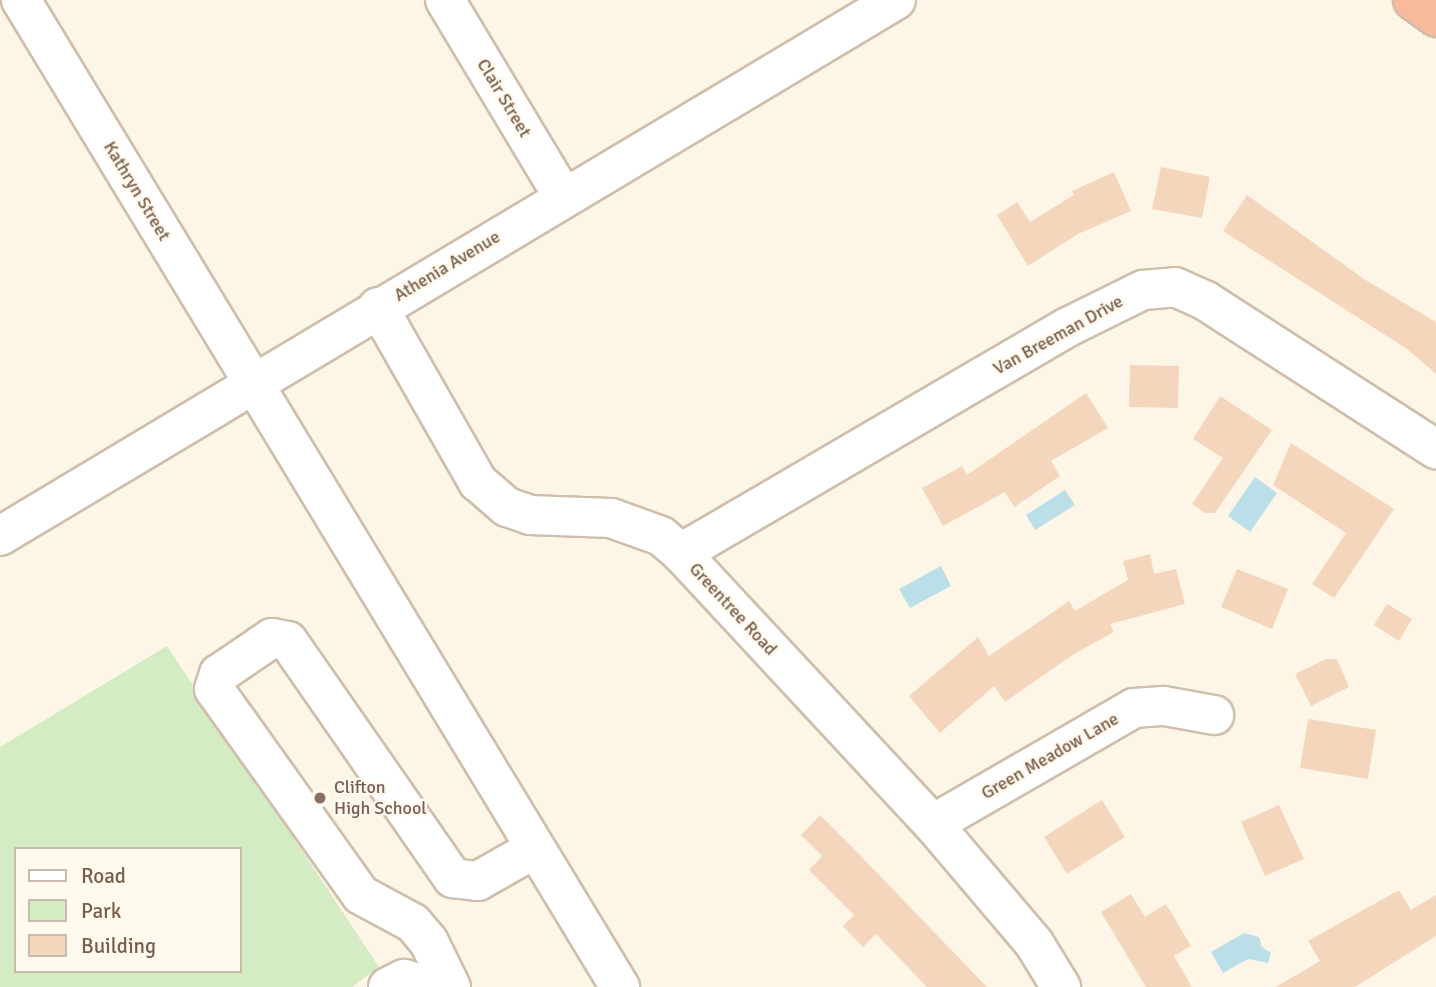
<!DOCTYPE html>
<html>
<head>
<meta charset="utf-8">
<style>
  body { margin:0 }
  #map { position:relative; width:1436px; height:987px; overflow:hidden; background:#fdf6e7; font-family:Signika,sans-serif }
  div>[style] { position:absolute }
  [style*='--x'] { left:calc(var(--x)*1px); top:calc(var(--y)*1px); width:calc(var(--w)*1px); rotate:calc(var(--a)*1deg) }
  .green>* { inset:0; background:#d3ecc4 }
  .water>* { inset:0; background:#badfe8 }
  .building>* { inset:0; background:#f4d6bd }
  .roads { filter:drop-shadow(2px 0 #d0beac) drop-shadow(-2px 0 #d0beac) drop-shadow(0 2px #d0beac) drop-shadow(0 -2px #d0beac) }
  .minor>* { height:38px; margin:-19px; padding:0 19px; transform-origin:19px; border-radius:19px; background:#fff }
  .highway>* { height:38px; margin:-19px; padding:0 19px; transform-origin:19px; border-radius:19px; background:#f9b99c }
  .dots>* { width:19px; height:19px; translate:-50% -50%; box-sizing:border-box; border:4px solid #fff9ee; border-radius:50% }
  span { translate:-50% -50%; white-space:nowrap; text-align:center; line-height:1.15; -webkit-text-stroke:5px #fff9ee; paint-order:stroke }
  .street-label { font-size:18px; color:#785d4a }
  .education-label { font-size:18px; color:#785e54 }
  .left { translate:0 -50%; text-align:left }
  .legend { position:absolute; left:14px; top:847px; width:228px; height:126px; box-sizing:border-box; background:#fff9ee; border:2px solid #c9bbac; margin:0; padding:9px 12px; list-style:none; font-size:21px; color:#785d4a }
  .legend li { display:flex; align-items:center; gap:14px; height:35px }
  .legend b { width:35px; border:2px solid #c9bbac }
</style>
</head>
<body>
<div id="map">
  <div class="green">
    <i style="clip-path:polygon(evenodd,167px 646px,379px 967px,352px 987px,0 987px,0 747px,167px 646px,16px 849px,240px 849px,240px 971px,16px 971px,16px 849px)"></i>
  </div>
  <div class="water">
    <i style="clip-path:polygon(1255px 477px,1277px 493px,1250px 532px,1228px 516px)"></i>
    <i style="clip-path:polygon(1065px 490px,1075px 505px,1035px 530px,1026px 515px)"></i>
    <i style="clip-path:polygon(941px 566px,951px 586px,910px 608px,899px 589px)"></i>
    <i style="clip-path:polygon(1244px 933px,1259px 937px,1262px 947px,1271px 953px,1268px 963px,1248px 959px,1223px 973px,1211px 952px)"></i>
  </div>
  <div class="building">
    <i style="clip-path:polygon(1161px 167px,1210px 177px,1202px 218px,1152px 209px)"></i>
    <i style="clip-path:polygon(1114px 172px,1131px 211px,1078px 234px,1028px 266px,997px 215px,1017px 202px,1030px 222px,1074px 195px,1072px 191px)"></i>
    <i style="clip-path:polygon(1247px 195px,1364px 279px,1436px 322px,1436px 374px,1407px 349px,1223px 231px)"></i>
    <i style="clip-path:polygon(1130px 365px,1179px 366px,1178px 408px,1129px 407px)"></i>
    <i style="clip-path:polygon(1086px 393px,1108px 428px,1051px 461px,1060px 476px,1014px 507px,1005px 492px,943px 526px,922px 488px,962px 466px,967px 475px)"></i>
    <i style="clip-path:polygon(1220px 396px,1272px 430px,1215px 513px,1205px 513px,1192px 504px,1223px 458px,1193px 439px)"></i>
    <i style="clip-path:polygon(1291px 443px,1394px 509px,1334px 598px,1312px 584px,1346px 533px,1273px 485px)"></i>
    <i style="clip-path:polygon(1150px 554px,1154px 574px,1176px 569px,1185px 604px,1110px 624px,1114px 632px,1074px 654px,1005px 702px,994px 686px,940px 733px,909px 696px,978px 637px,989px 656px,1069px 601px,1075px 611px,1128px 580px,1123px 561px)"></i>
    <i style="clip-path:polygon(1237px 569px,1288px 589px,1272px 629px,1221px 607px)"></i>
    <i style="clip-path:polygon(1387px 604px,1412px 619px,1399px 641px,1374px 625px)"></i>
    <i style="clip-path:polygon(1326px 659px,1337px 659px,1349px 687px,1311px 706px,1295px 674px)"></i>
    <i style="clip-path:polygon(1308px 719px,1376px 730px,1368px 779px,1300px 768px)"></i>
    <i style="clip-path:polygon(1102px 800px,1125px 837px,1067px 874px,1044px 837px)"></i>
    <i style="clip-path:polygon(1279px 805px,1304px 859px,1265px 876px,1241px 822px)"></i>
    <i style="clip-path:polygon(820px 815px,857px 852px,987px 987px,927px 987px,876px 934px,863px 947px,843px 926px,854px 915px,809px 870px,822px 856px,801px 835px)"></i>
    <i style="clip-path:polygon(1399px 890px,1411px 910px,1436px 895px,1436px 936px,1355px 987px,1276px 987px,1320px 961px,1308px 941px)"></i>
    <i style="clip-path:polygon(1131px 894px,1145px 917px,1166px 904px,1191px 946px,1174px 956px,1192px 987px,1146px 987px,1101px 912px)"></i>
  </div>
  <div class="roads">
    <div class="minor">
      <i style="--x:21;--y:0;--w:1155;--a:58.75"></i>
      <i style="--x:445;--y:0;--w:229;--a:59"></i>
      <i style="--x:378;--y:307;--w:202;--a:60.3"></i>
      <i style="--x:478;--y:482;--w:38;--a:41"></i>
      <i style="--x:507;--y:507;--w:24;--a:19"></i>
      <i style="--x:530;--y:515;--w:81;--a:2.1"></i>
      <i style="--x:611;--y:518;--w:53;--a:19.8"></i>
      <i style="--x:661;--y:536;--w:26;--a:40"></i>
      <i style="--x:681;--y:553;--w:370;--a:47.1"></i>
      <i style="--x:933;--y:824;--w:156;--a:49.7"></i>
      <i style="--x:1034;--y:943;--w:52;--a:58.5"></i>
      <i style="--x:0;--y:536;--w:1044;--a:-30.89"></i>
      <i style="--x:681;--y:553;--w:448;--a:-30.3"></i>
      <i style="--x:1068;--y:327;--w:84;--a:-26.3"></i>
      <i style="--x:1143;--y:290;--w:32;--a:-5"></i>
      <i style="--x:1175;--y:287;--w:34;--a:24"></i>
      <i style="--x:1206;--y:301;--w:274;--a:32.8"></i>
      <i style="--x:933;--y:824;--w:232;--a:-30"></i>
      <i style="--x:1134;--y:708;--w:30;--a:-4"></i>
      <i style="--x:1164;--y:706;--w:51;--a:10.2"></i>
      <i style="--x:388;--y:987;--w:18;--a:-27"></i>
      <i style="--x:404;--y:979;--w:27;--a:17"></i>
      <i style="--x:451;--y:987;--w:50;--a:-116.1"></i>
      <i style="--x:429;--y:942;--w:25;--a:-130"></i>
      <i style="--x:413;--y:923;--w:59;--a:-151.7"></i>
      <i style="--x:361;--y:895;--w:253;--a:-125.5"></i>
      <i style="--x:214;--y:689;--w:16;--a:-72"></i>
      <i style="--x:219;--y:674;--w:64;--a:-34.2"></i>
      <i style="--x:272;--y:638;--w:16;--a:11"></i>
      <i style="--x:288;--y:641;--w:289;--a:55.2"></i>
      <i style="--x:453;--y:878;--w:25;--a:7"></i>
      <i style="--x:478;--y:881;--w:64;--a:-29.7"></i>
    </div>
    <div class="highway">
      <i style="--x:1413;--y:0;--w:29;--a:36"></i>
    </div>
  </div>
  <div class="dots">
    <i style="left:320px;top:798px;background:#8d6e63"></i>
  </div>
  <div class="street-label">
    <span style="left:504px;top:98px;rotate:59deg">Clair Street</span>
    <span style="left:137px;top:191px;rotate:59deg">Kathryn Street</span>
    <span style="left:447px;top:266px;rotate:-31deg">Athenia Avenue</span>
    <span style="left:1058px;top:335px;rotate:-29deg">Van Breeman Drive</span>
    <span style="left:733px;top:609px;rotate:47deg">Greentree Road</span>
    <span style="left:1050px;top:756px;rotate:-30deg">Green Meadow Lane</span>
  </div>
  <div class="education-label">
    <span class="left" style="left:334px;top:798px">Clifton<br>High School</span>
  </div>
  <ul class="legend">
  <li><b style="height:9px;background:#fff"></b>Road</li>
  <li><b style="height:19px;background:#d3ecc4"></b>Park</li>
  <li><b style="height:19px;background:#f4d6bd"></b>Building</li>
  </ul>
</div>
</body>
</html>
